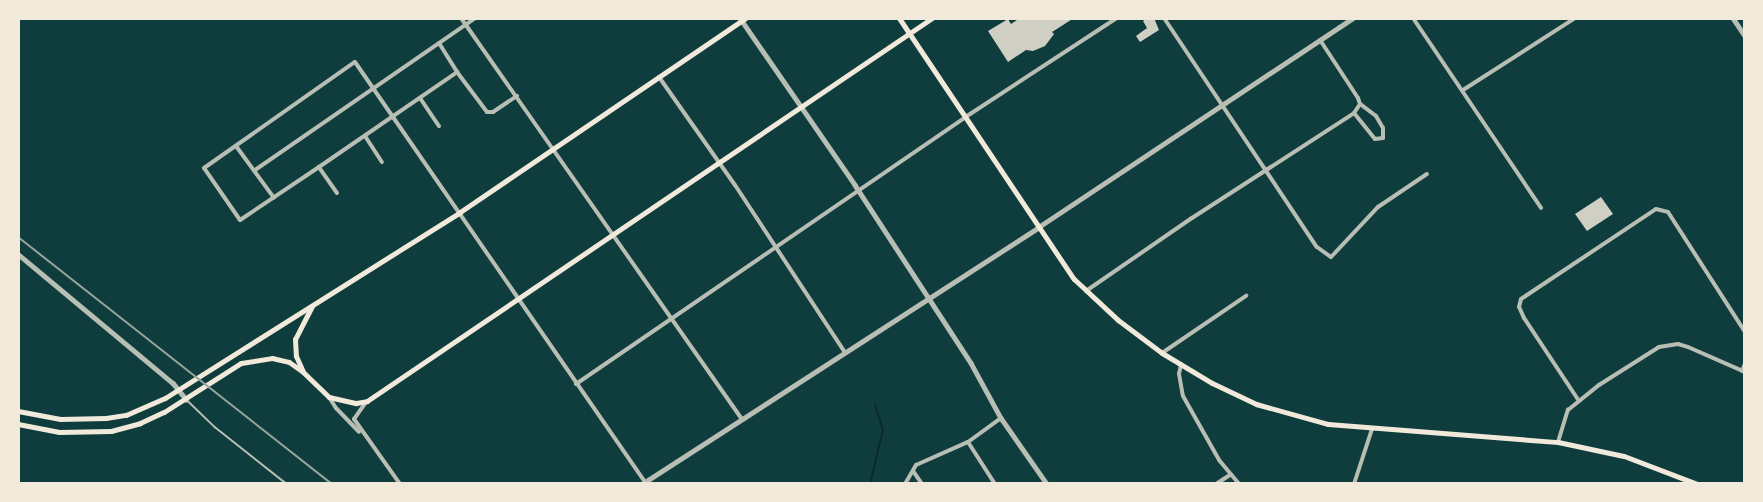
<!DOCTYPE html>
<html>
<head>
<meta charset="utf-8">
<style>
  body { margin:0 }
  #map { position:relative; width:1763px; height:502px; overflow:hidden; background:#0f3d3e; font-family:"Noto Sans",sans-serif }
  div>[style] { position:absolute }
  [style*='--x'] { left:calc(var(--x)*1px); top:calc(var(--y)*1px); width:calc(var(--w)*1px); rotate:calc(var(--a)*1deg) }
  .stream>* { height:2px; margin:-1px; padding:0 1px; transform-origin:1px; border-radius:1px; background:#0a2a2b }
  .building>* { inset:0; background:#cfcfc3 }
  .service>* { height:1.5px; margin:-0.75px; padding:0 0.75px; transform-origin:0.75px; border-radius:0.75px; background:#b8beb3 }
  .minor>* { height:4px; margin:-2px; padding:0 2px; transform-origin:2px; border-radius:2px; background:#b8beb3 }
  .tertiary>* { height:4.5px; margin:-2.25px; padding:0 2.25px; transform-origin:2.25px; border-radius:2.25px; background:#b8beb3 }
  .secondary>* { height:5px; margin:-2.5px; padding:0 2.5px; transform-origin:2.5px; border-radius:2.5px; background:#f1e9da }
  .rail>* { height:2px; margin:-1px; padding:0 1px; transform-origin:1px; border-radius:1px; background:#97a49c }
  span { translate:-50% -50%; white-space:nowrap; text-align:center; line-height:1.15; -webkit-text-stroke:5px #f1e9da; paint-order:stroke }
  .frame { position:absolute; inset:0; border:20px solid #f1e9da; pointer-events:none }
</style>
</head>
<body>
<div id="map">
  <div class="stream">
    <i style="--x:870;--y:484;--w:56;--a:-76.5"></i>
    <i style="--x:883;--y:430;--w:26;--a:-108"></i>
  </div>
  <div class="building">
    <i style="clip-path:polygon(1020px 18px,1074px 18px,1052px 32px,1054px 34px,1045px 46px,1033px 51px,1026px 50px,1008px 62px,988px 31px,1008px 19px,1011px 24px)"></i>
    <i style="clip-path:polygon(1147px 18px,1154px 18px,1159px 30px,1140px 42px,1136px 36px,1147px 28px,1143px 21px)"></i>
    <i style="clip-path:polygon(1601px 197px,1613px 214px,1587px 231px,1575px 214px)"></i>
  </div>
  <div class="service">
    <i style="--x:187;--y:400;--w:39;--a:44"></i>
    <i style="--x:215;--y:427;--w:92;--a:38.4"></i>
  </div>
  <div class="minor">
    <i style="--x:461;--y:18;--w:488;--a:55"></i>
    <i style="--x:1164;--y:18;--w:275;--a:56.3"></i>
    <i style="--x:1317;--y:247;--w:17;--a:36"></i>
    <i style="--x:1331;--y:257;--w:69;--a:-46.8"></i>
    <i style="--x:1378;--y:207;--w:59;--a:-34"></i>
    <i style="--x:1413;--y:18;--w:229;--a:56"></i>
    <i style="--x:439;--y:43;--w:34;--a:58"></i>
    <i style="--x:659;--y:77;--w:132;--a:54.9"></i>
    <i style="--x:735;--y:185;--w:199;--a:56.7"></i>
    <i style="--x:1463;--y:90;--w:133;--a:-32.7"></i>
    <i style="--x:420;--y:98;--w:34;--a:56"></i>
    <i style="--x:1354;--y:113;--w:33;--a:51"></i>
    <i style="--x:1375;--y:139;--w:8;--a:-7"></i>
    <i style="--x:1383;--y:138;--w:10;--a:-90"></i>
    <i style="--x:1383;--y:128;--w:14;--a:-120"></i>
    <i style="--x:1376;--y:116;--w:20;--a:-143"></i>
    <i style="--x:365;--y:136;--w:31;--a:57"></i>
    <i style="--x:236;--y:146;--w:64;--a:53.8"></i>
    <i style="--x:319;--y:167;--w:95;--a:146.1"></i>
    <i style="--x:240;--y:220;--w:63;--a:-124.7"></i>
    <i style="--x:204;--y:168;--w:184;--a:-35.1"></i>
    <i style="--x:355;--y:62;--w:510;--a:55.38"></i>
    <i style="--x:255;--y:170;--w:267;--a:-34.6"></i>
    <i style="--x:337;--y:193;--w:32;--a:-125"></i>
    <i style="--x:319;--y:167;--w:168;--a:-34.5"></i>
    <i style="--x:457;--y:72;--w:50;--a:53.1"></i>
    <i style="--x:487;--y:112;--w:6;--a:0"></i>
    <i style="--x:493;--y:112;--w:29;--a:-34"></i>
    <i style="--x:1086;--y:291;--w:129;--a:-34.6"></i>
    <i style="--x:1192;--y:218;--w:193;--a:-32.9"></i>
    <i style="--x:1354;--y:113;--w:11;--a:-56"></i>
    <i style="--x:1360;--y:104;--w:6;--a:-108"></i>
    <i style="--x:1358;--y:98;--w:69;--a:-123.2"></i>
    <i style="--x:1162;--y:353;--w:102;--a:-34.2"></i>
    <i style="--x:1181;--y:365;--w:9;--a:103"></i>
    <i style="--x:1179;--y:374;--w:22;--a:80"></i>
    <i style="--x:1183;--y:396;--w:73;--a:60.6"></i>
    <i style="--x:1219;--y:460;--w:31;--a:50"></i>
    <i style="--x:1742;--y:371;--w:8;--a:-67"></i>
    <i style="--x:576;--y:384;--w:470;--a:-34.4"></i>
    <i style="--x:964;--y:118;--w:183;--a:-33.2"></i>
    <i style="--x:329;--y:397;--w:13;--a:58"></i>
    <i style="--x:336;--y:408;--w:33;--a:46"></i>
    <i style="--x:1579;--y:401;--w:100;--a:-123.5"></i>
    <i style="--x:1524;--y:318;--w:12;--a:-114"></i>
    <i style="--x:1519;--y:307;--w:8;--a:-76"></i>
    <i style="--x:1521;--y:299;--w:162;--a:-33.7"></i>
    <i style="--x:1656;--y:209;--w:12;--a:14"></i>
    <i style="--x:1668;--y:212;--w:143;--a:57.3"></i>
    <i style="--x:366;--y:402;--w:21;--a:125"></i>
    <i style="--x:354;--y:419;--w:80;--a:54.7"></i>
    <i style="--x:968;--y:442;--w:50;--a:57.3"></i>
    <i style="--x:1558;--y:442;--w:34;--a:-73"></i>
    <i style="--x:1568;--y:410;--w:40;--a:-39"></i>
    <i style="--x:1599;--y:385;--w:71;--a:-32.3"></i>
    <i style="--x:1659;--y:347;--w:19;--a:-9"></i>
    <i style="--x:1678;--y:344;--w:10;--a:17"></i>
    <i style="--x:1688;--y:347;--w:62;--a:23.7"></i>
    <i style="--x:913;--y:471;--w:16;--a:55"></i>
    <i style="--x:905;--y:484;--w:22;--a:-60"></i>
    <i style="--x:916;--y:465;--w:57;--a:-23.9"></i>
    <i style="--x:968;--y:442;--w:41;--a:-36"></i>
    <i style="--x:1216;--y:484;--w:17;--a:-33"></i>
    <i style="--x:1354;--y:484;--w:58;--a:-71.9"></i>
  </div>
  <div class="tertiary">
    <i style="--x:740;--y:18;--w:203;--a:55.4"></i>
    <i style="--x:855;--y:185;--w:212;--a:56.9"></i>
    <i style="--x:971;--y:363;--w:63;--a:61.4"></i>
    <i style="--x:1001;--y:418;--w:80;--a:55.1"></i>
    <i style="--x:1733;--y:18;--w:22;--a:56"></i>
    <i style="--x:18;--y:254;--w:202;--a:39.8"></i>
    <i style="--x:173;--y:383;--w:21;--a:51"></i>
    <i style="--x:642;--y:484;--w:471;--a:-32.9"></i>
    <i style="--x:1037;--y:228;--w:379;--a:-33.6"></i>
  </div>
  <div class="secondary">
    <i style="--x:899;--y:18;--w:314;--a:56.2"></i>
    <i style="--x:1074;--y:279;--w:60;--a:43"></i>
    <i style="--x:1118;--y:320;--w:55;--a:36.9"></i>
    <i style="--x:1162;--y:353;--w:58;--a:31"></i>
    <i style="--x:1212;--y:383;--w:49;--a:25.5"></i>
    <i style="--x:1256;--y:404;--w:75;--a:15.5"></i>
    <i style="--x:1328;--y:424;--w:231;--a:4.5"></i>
    <i style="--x:1558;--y:442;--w:67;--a:12"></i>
    <i style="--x:1624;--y:456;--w:78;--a:21"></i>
    <i style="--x:312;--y:306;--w:37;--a:117"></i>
    <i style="--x:295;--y:339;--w:17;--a:87"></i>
    <i style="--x:296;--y:356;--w:17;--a:66"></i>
    <i style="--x:303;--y:372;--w:36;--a:44"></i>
    <i style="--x:329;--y:397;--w:28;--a:13"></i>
    <i style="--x:356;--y:403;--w:11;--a:-10"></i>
    <i style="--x:367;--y:401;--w:683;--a:-34.13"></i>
    <i style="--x:18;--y:411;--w:43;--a:10.8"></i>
    <i style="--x:60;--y:419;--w:46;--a:-1.2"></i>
    <i style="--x:106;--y:418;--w:20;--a:-9"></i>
    <i style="--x:126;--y:415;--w:43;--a:-23.6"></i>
    <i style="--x:165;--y:398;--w:349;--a:-32.2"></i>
    <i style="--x:460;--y:212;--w:345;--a:-34.2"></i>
    <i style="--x:18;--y:424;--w:42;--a:11"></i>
    <i style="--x:59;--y:432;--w:52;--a:-1.1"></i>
    <i style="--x:111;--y:431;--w:30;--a:-15"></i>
    <i style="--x:140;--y:423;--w:26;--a:-25"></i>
    <i style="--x:164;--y:412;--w:91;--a:-32.5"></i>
    <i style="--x:241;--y:363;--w:31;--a:-9"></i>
    <i style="--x:272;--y:358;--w:17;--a:13"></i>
    <i style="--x:289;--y:362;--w:16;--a:35"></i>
  </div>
  <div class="rail">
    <i style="--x:18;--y:237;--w:400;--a:38.2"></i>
  </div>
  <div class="frame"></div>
</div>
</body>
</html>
